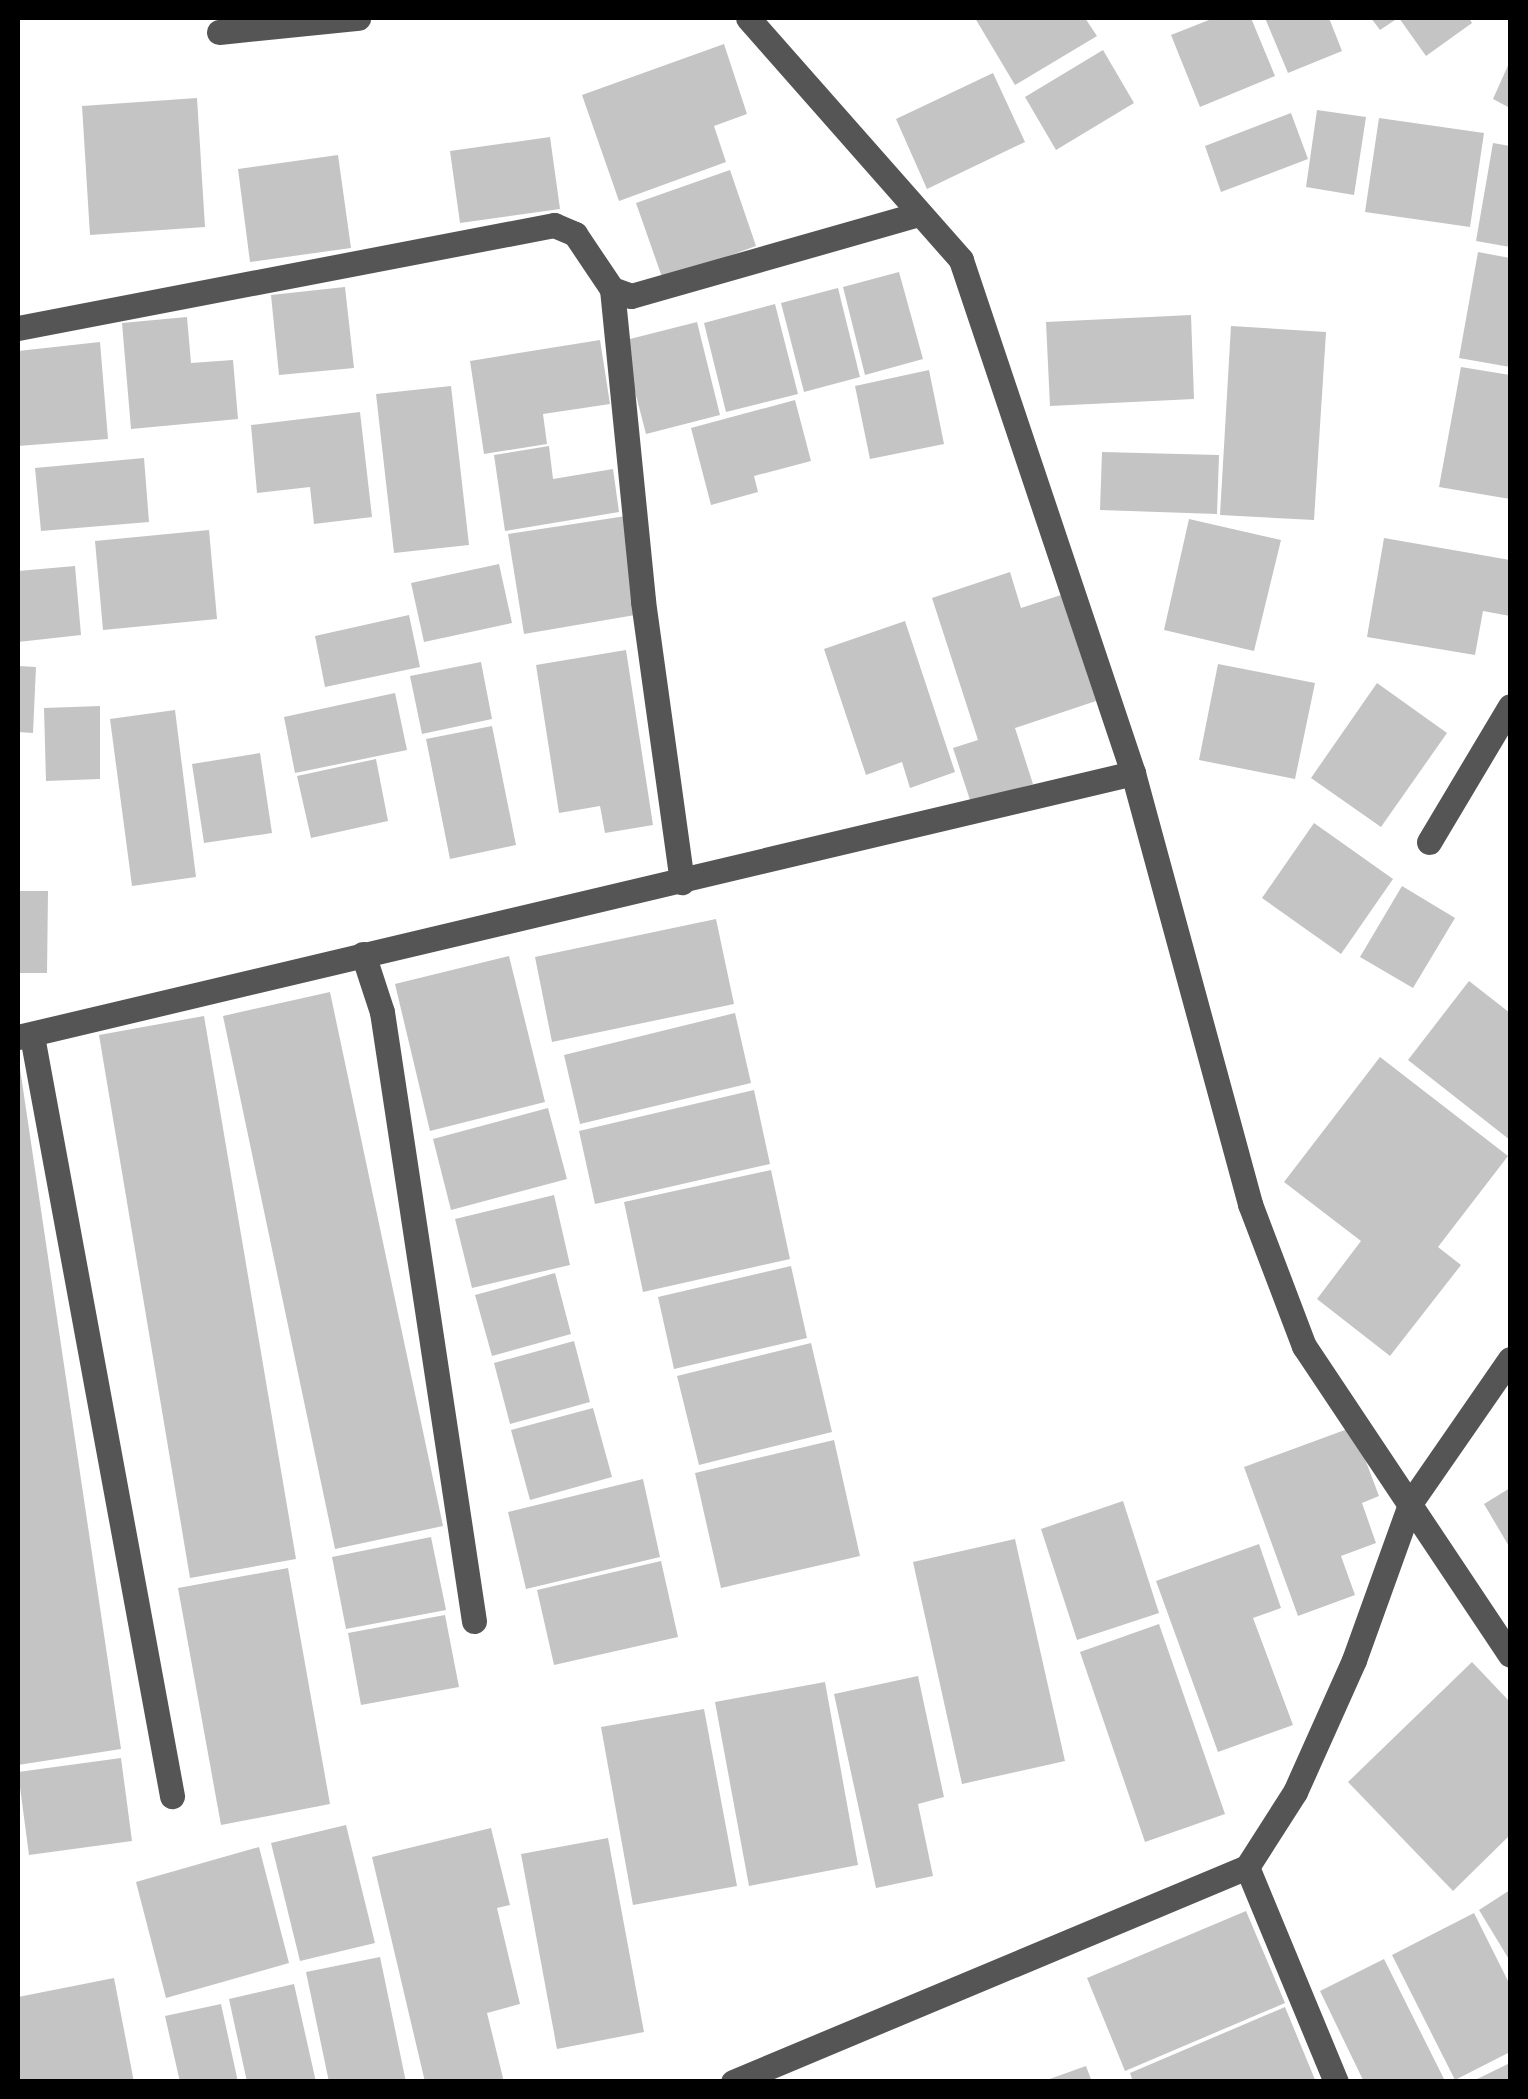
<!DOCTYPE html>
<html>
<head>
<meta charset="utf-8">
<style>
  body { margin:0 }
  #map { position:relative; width:1528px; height:2099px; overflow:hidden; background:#fff; font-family:"Noto Sans",sans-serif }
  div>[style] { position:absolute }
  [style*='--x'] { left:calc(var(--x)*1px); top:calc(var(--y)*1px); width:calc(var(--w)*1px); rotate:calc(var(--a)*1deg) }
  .building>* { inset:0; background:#c4c4c4 }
  .minor>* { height:25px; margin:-12.5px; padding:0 12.5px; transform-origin:12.5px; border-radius:12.5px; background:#555 }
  span { translate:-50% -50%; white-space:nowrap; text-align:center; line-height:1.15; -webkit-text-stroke:8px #fff; paint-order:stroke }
  .frame { position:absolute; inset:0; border:20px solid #000; pointer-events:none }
</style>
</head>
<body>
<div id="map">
  <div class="building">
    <i style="clip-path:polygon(975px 18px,1085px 18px,1097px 36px,1015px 85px)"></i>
    <i style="clip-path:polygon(1214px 18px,1251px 18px,1275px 76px,1200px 107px,1171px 35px)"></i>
    <i style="clip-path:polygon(1265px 18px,1329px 18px,1342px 51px,1288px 73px)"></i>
    <i style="clip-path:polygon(1371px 18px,1398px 18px,1380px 30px)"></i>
    <i style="clip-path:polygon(1399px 18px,1469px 18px,1472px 23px,1426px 56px)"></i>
    <i style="clip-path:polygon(724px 44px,747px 114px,714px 126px,726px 162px,619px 201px,582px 95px)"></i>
    <i style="clip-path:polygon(1103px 50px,1134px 103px,1056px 150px,1025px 97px)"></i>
    <i style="clip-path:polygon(1510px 61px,1510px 108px,1493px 99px)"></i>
    <i style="clip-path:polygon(993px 73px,1025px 142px,927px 189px,896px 119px)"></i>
    <i style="clip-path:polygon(197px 98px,205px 227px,90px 235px,82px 106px)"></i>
    <i style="clip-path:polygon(1317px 110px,1366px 117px,1354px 195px,1306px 187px)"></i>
    <i style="clip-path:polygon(1291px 113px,1308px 159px,1221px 192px,1205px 146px)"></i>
    <i style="clip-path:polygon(1379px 118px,1484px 133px,1470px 227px,1365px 212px)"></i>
    <i style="clip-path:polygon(550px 137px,560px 209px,460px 223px,450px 151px)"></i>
    <i style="clip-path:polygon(1493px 143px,1510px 146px,1510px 247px,1476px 241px)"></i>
    <i style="clip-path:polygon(338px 155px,351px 248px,250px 262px,238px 169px)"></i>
    <i style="clip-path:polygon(730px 170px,756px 246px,663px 280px,636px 203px)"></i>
    <i style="clip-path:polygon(1478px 252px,1510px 258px,1510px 367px,1459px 358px)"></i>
    <i style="clip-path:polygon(899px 272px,923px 359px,865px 375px,843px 287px)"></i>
    <i style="clip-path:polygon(345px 287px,354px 368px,279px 375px,271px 295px)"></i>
    <i style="clip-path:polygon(838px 288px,860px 377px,804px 392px,781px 303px)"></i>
    <i style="clip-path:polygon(775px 304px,798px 394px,726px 412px,704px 323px)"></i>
    <i style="clip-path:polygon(1191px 315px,1194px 399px,1050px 406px,1046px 322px)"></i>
    <i style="clip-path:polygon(187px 317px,191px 363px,233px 360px,238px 419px,131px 429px,122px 323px)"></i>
    <i style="clip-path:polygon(697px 322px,720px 415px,646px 434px,622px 341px)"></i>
    <i style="clip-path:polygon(1231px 326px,1326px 332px,1314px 520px,1220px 515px)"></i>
    <i style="clip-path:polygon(600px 340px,610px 404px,543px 414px,547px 444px,484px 454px,470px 361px)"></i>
    <i style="clip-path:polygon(100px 342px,108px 439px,18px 446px,18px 351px)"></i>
    <i style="clip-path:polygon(1461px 367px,1510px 375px,1510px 499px,1439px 487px)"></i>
    <i style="clip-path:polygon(929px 370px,944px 444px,870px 459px,855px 386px)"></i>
    <i style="clip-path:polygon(451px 386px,469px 545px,394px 553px,376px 394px)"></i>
    <i style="clip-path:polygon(795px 400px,811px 461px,754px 476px,758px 492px,711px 505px,691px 428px)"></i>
    <i style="clip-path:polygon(360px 412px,372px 517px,314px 524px,310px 487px,257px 493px,251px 425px)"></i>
    <i style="clip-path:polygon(549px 446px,553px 479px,613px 469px,619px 512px,505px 531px,494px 455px)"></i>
    <i style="clip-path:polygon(1102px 452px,1219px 455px,1217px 514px,1100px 510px)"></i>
    <i style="clip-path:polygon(144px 458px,149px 522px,41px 531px,35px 468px)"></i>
    <i style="clip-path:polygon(626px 516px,641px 614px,524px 634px,508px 534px)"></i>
    <i style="clip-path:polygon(1189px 519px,1281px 540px,1254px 651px,1164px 630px)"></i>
    <i style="clip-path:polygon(209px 530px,217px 619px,103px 630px,95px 541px)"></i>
    <i style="clip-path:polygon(1384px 538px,1510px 560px,1510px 616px,1483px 611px,1475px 655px,1367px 637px)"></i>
    <i style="clip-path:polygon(499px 564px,512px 623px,424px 642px,411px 583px)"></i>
    <i style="clip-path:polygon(75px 566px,81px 635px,18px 642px,18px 571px)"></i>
    <i style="clip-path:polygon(1010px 572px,1021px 608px,1061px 595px,1096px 701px,1015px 728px,1033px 784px,971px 803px,953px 748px,978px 740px,932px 598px)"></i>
    <i style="clip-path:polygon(409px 615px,420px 667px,325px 687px,315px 636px)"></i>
    <i style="clip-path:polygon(905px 621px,955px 772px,910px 788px,902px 762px,866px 775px,824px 649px)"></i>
    <i style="clip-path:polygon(626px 650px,653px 825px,605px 833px,600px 806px,559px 813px,536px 665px)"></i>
    <i style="clip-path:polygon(481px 662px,492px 719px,422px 734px,410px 676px)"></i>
    <i style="clip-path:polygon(1218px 664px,1315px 683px,1295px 779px,1199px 760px)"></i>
    <i style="clip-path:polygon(18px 666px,36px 667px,33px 733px,18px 732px)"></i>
    <i style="clip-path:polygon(1377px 683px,1447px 733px,1381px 827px,1311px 778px)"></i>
    <i style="clip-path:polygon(395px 693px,407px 750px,295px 773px,284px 717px)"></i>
    <i style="clip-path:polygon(100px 706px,100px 779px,46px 781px,44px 708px)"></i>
    <i style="clip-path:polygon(175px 710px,196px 877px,132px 886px,110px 719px)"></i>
    <i style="clip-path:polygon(492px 726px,516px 845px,450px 859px,426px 739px)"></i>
    <i style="clip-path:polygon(260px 753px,272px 833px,204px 843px,192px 764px)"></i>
    <i style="clip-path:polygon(376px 759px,388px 821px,311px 838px,297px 776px)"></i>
    <i style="clip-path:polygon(1314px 823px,1393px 879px,1341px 954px,1262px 898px)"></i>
    <i style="clip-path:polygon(1402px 886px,1455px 918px,1413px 988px,1360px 957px)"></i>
    <i style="clip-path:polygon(18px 891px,48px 891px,47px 973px,18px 973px)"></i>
    <i style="clip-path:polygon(716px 919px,734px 1004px,552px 1042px,535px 957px)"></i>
    <i style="clip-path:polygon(509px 956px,545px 1102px,430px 1131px,395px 984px)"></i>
    <i style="clip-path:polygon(1469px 981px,1510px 1013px,1510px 1140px,1408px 1060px)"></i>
    <i style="clip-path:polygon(330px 992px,443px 1526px,335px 1549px,223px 1016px)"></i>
    <i style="clip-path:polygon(735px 1013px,751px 1083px,580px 1124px,564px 1055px)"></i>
    <i style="clip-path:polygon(204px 1016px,296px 1559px,190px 1578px,99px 1035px)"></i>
    <i style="clip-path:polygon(18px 1055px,121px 1749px,18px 1765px)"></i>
    <i style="clip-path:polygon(1380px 1057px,1508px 1156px,1438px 1247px,1461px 1265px,1390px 1356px,1317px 1299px,1361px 1241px,1284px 1182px)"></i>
    <i style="clip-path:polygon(754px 1090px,770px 1164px,595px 1204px,579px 1131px)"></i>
    <i style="clip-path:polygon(548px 1108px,567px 1179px,451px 1210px,433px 1139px)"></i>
    <i style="clip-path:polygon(771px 1170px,790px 1259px,643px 1292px,624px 1202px)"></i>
    <i style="clip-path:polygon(554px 1195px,570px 1265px,472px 1288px,455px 1219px)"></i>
    <i style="clip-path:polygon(791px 1266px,807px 1338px,674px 1369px,658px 1297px)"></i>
    <i style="clip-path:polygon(555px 1273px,571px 1334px,492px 1356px,475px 1295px)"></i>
    <i style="clip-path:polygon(574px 1341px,590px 1402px,510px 1424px,494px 1363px)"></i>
    <i style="clip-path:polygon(811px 1343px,832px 1432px,699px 1465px,677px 1376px)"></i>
    <i style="clip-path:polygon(593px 1408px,612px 1477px,530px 1500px,511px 1430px)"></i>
    <i style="clip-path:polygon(1353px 1427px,1379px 1496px,1362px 1503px,1376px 1543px,1341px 1556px,1355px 1595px,1298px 1616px,1244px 1467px)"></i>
    <i style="clip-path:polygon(834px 1440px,860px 1556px,721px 1588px,695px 1473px)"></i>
    <i style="clip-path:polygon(643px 1479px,660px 1557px,526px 1589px,508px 1512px)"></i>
    <i style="clip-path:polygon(1510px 1488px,1510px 1548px,1484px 1504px)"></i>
    <i style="clip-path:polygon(1123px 1501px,1159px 1613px,1077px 1640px,1041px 1529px)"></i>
    <i style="clip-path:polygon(431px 1537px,446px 1610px,346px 1629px,332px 1557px)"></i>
    <i style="clip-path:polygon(1015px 1539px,1065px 1761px,962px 1784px,913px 1562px)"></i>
    <i style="clip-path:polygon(1259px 1544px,1281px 1608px,1253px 1618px,1293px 1725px,1218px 1752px,1156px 1581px)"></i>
    <i style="clip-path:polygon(661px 1561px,678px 1637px,554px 1665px,537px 1590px)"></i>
    <i style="clip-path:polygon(288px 1568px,330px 1804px,221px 1825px,178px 1588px)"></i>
    <i style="clip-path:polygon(445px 1615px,459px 1687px,361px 1705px,348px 1633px)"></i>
    <i style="clip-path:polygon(1159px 1624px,1225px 1814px,1145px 1842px,1080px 1652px)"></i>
    <i style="clip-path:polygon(1472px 1662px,1510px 1702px,1510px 1835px,1453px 1891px,1348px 1782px)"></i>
    <i style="clip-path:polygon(918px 1676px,944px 1797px,918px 1804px,933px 1876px,876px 1888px,834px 1694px)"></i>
    <i style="clip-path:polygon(825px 1682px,858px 1865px,749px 1886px,715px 1702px)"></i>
    <i style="clip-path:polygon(704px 1709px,737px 1886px,633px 1905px,601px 1727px)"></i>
    <i style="clip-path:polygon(121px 1758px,132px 1841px,29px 1855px,18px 1772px)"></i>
    <i style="clip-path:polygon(346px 1825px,375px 1943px,300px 1961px,271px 1843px)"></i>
    <i style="clip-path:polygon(491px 1828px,510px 1905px,497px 1908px,520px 2004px,487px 2013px,504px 2082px,425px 2082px,372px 1857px)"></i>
    <i style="clip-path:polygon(608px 1838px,644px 2032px,557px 2049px,521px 1854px)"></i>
    <i style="clip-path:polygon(259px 1847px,289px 1963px,166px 1998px,136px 1882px)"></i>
    <i style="clip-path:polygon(1510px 1890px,1510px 1961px,1479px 1910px)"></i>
    <i style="clip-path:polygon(1246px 1911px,1285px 2003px,1125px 2071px,1087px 1978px)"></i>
    <i style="clip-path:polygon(1474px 1913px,1510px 1985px,1510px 2052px,1455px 2080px,1392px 1955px)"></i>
    <i style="clip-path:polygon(380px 1957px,406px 2082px,329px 2082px,306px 1972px)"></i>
    <i style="clip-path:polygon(1384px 1959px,1444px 2079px,1440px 2082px,1364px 2082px,1320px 1991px)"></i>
    <i style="clip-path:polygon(114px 1978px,134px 2082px,18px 2082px,18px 1997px)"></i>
    <i style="clip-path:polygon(294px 1984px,316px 2082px,247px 2082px,229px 1999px)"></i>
    <i style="clip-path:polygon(221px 2004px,238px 2082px,180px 2082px,165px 2016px)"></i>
    <i style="clip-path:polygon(1285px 2007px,1316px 2082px,1133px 2082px,1130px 2073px)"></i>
    <i style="clip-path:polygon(1510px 2063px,1510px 2082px,1471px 2082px)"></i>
    <i style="clip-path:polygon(1086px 2066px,1092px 2082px,1044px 2082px,1044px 2081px)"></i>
  </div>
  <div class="minor">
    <i style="--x:748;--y:18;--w:322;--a:48.6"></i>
    <i style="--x:961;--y:260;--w:541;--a:71.46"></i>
    <i style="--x:219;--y:32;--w:140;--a:-5.8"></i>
    <i style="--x:612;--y:289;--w:314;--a:84.3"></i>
    <i style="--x:643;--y:601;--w:284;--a:82.1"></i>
    <i style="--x:18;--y:328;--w:546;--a:-10.88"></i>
    <i style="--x:554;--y:225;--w:23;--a:23"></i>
    <i style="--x:575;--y:234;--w:66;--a:56.1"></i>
    <i style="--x:612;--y:289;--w:20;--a:20"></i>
    <i style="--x:631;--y:296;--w:299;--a:-15.9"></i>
    <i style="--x:1429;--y:842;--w:158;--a:-59.2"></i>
    <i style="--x:363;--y:954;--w:61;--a:71.9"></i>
    <i style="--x:382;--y:1012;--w:616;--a:81.41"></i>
    <i style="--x:32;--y:1036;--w:773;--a:79.56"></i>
    <i style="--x:18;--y:1037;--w:1146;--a:-13.32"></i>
    <i style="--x:1133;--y:773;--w:447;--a:74.8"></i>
    <i style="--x:1250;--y:1204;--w:152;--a:69.2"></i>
    <i style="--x:1304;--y:1346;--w:371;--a:56.3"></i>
    <i style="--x:1247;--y:1867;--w:233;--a:67.5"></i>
    <i style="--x:733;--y:2082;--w:557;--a:-22.7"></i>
    <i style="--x:1247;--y:1867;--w:89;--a:-57.4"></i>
    <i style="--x:1295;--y:1792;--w:145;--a:-65.9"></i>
    <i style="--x:1354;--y:1660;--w:168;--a:-70.2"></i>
    <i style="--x:1411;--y:1502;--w:174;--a:-55.3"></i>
  </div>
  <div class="frame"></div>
</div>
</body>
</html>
